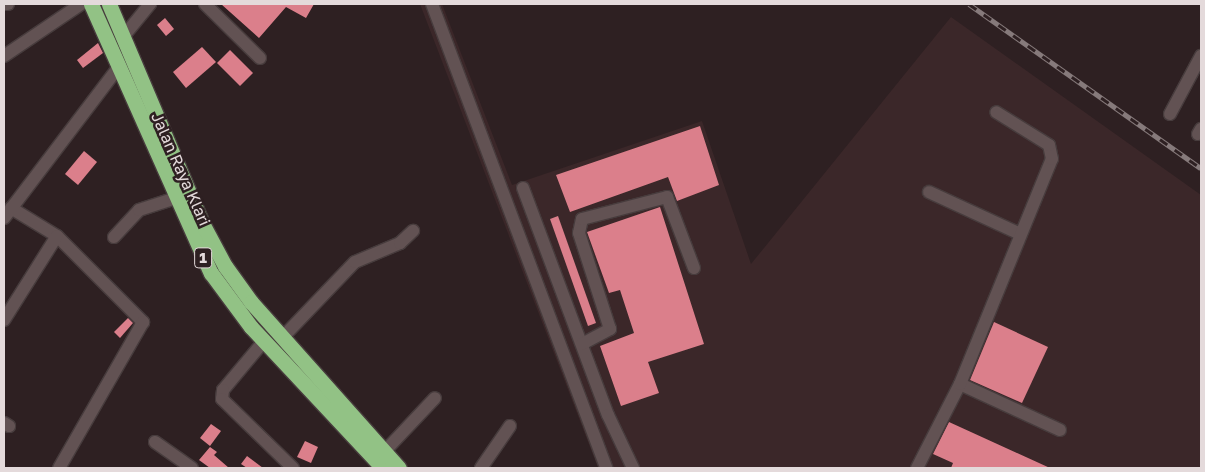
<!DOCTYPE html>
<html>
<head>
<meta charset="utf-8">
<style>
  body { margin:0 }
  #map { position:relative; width:1205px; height:472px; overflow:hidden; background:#2e2022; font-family:"Golos Text",sans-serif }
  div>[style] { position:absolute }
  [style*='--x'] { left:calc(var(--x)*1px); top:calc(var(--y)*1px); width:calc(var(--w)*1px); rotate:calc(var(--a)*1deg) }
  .built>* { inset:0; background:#3b2729 }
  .building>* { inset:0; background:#db7f8b }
  .roads { filter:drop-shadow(1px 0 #473c3d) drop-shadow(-1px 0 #473c3d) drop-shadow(0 1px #473c3d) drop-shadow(0 -1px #473c3d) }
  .minor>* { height:12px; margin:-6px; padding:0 6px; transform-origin:6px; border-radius:6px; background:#625253 }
  .highway>* { height:15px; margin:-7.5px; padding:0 7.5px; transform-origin:7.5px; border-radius:7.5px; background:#92c285 }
  .rail>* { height:5px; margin-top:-2.5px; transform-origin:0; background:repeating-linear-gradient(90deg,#2e2022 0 9px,#867a7b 0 18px); box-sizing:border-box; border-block:1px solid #867a7b }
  span { translate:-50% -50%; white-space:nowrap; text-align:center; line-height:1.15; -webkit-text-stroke:5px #2e2022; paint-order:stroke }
  .shield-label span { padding:1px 4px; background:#2e2022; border:1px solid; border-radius:4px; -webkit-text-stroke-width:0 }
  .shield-label { font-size:15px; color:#e4dadb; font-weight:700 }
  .street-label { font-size:16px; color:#e4dadb }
  .frame { position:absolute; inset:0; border:5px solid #e4dadb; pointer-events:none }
</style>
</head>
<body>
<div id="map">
  <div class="built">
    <i style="clip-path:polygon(420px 4px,442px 4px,512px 185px,702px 121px,751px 264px,951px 17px,1201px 195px,1201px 468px,598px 468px)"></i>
  </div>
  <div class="building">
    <i style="clip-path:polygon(221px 4px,314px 4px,306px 18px,286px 7px,259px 38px)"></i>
    <i style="clip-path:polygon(165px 18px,174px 29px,166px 36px,157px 25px)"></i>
    <i style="clip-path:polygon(98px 43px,103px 53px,83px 68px,77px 60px)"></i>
    <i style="clip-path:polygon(202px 47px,216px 62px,186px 88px,173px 72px)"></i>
    <i style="clip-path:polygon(230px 50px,253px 73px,240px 86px,217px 63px)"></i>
    <i style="clip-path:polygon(700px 126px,719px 185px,677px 201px,668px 177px,570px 212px,556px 175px)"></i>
    <i style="clip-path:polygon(84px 151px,97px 162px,78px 185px,65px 174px)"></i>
    <i style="clip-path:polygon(660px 207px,704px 344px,648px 362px,659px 393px,621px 406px,600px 346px,634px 333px,620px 290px,609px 293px,587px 232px)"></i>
    <i style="clip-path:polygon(558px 216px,596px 323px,588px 326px,550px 219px)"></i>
    <i style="clip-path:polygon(128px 318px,133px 323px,120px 338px,114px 332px)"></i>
    <i style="clip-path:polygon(994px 322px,1048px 347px,1022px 403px,970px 380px)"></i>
    <i style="clip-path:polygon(949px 422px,1050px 468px,951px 468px,953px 463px,933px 454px)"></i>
    <i style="clip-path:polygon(211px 424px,221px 431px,210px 446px,200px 438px)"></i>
    <i style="clip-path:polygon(305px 441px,318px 447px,311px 463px,297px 457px)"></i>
    <i style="clip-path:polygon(210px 447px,217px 452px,214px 455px,229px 468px,210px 468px,199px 460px)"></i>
    <i style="clip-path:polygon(247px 456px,263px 468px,247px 468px,241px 464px)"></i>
  </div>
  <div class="roads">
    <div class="minor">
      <i style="--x:4;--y:4;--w:4;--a:0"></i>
      <i style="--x:205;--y:4;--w:77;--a:44.5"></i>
      <i style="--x:432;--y:4;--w:496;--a:69.4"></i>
      <i style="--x:123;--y:37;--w:43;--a:-50.7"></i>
      <i style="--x:4;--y:56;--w:93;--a:-34"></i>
      <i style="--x:1170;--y:114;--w:66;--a:-61.9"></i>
      <i style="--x:1198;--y:134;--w:6;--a:-59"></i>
      <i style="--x:523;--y:188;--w:242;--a:69.5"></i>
      <i style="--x:608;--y:415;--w:59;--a:64.7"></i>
      <i style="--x:929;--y:192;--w:98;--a:24.7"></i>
      <i style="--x:11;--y:208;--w:54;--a:31.3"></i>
      <i style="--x:57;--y:236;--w:122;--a:45"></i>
      <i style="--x:143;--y:322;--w:168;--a:119.9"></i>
      <i style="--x:4;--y:218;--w:187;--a:-52.8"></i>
      <i style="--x:114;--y:237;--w:37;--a:-47"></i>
      <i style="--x:139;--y:210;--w:38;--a:-18"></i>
      <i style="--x:4;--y:320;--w:99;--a:-57.8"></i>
      <i style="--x:282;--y:338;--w:105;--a:-46.2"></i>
      <i style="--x:355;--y:262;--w:49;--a:-22.9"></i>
      <i style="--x:400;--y:243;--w:18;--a:-43"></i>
      <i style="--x:264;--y:341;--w:64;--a:129.9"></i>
      <i style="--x:223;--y:390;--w:9;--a:96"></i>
      <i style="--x:222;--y:399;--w:99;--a:44.2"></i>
      <i style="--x:582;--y:344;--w:32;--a:-28"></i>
      <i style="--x:610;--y:329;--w:101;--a:-107.9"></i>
      <i style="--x:579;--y:233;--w:14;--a:-78"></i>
      <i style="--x:582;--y:219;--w:88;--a:-14.5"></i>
      <i style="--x:667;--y:197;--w:76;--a:69.2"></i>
      <i style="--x:960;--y:384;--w:110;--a:24.7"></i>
      <i style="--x:4;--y:423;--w:6;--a:31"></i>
      <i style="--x:155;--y:442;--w:45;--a:35.1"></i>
      <i style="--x:384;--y:452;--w:74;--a:-46.6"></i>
      <i style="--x:481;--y:468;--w:51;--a:-55.4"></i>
      <i style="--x:917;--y:468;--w:94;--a:-62.9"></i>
      <i style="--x:960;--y:384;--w:243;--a:-67.8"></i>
      <i style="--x:1052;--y:159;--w:14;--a:-102"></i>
      <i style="--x:1049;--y:145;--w:62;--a:-148.1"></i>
    </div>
    <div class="highway">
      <i style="--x:91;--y:4;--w:295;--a:66"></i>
      <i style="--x:211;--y:273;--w:67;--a:53.5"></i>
      <i style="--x:251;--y:327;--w:193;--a:46.9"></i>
      <i style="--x:109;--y:4;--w:238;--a:67"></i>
      <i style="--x:202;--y:223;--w:49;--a:61.9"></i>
      <i style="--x:225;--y:266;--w:44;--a:54.2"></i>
      <i style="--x:251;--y:302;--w:222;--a:48.3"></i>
    </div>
  </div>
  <div class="rail">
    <i style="--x:969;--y:4;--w:284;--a:35.3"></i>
  </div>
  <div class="shield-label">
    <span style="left:203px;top:258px">1</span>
  </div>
  <div class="street-label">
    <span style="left:181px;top:169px;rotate:66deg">Jalan Raya Klari</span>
  </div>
  <div class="frame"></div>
</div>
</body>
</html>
